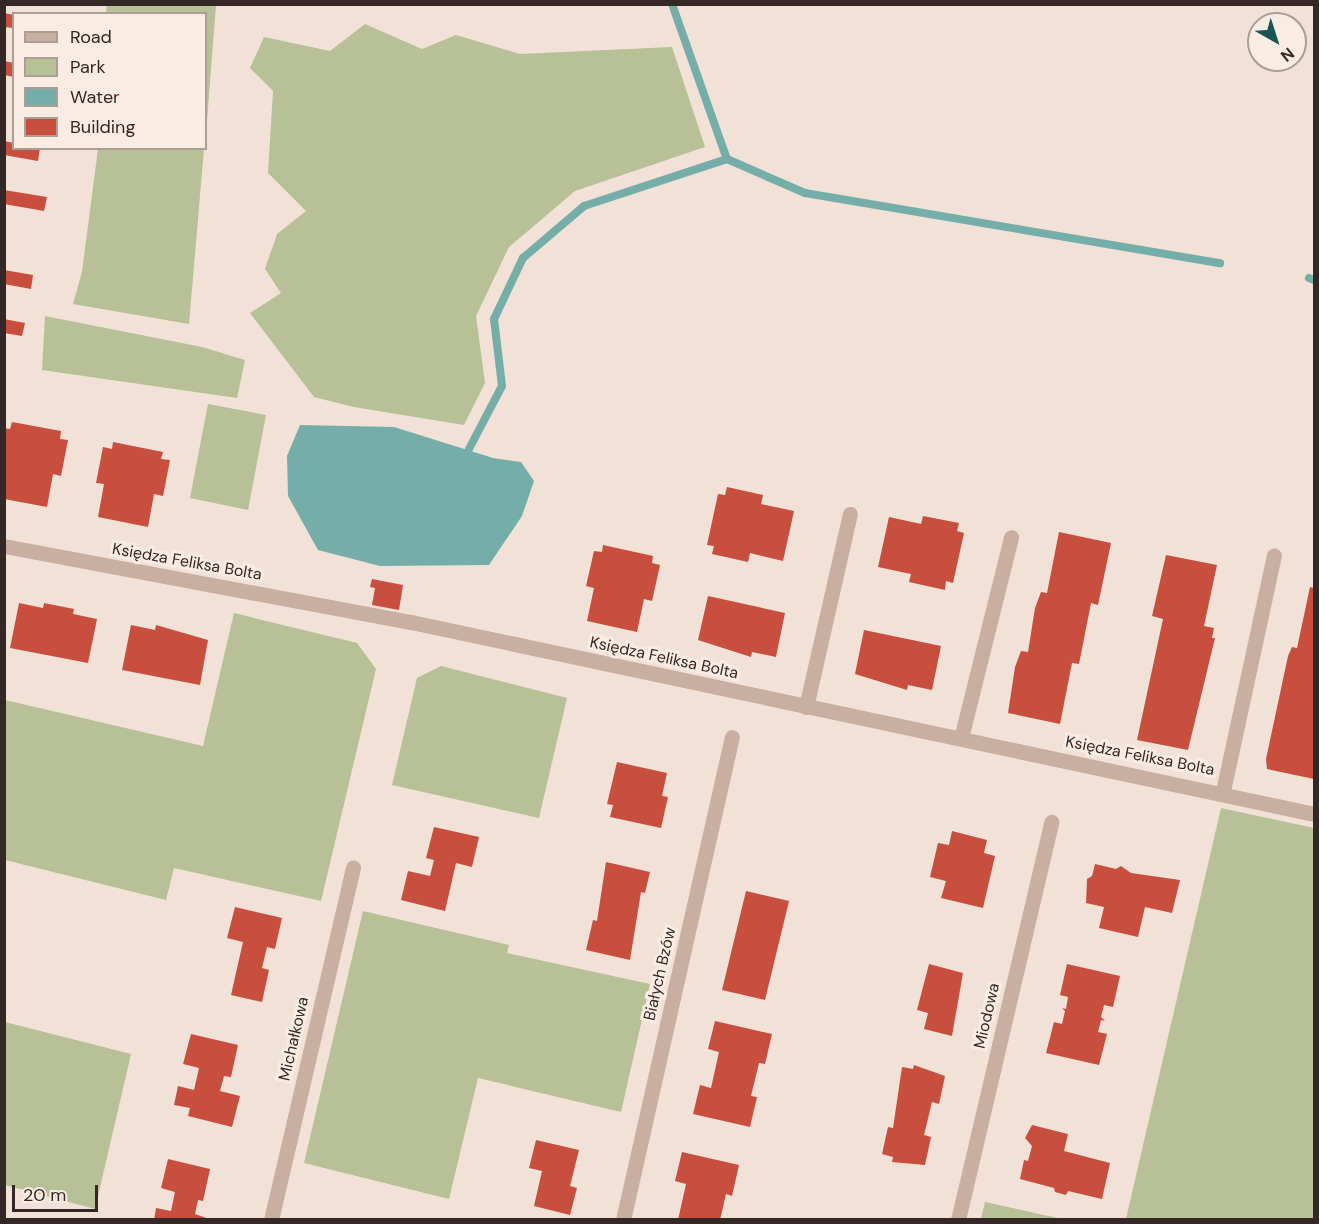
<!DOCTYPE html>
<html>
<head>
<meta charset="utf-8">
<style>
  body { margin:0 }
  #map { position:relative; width:1319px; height:1224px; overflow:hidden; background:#f1e1d6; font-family:"DM Sans",sans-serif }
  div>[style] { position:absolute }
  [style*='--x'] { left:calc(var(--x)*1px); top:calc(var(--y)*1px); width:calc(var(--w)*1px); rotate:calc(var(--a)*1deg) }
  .green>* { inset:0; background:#b7c096 }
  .water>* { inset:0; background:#75aea9 }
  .stream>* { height:8px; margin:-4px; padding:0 4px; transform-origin:4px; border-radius:4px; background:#75aea9 }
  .building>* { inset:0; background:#c84e3d }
  .minor>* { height:15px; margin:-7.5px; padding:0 7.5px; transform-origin:7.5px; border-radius:7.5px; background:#c9afa2 }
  span { translate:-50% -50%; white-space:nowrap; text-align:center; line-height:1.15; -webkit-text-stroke:6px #f9ece2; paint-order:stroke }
  .street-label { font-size:16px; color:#332825 }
  .frame { position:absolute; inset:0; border:6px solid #332825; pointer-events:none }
  .legend { position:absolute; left:12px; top:12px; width:195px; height:138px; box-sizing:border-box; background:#f9ece2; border:2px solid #aa9e96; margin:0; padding:8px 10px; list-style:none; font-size:18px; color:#332825 }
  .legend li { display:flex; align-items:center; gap:12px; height:30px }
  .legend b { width:30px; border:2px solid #aa9e96 }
  .north { position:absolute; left:1247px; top:12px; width:60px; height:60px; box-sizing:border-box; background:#f9ece2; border:2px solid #aa9e96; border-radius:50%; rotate:141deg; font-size:16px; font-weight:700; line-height:24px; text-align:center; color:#332825 }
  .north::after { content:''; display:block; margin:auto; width:21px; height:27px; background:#1a5551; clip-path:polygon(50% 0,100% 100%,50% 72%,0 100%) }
  .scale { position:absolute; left:12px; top:1185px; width:86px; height:27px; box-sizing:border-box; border:3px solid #332825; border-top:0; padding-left:8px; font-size:18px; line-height:21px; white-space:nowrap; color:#332825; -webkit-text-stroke:4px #f9ece2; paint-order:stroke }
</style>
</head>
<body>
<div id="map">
  <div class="green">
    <i style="clip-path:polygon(107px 5px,216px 5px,206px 134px,206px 14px,106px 13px)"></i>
    <i style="clip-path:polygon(365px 24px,422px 49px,456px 35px,520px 54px,672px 47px,705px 147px,575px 191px,509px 247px,476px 316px,485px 383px,464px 425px,354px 407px,314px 397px,250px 313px,281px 293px,265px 269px,277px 234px,306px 211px,268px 173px,273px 91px,250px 68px,264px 37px,330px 51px)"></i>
    <i style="clip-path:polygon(98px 149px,204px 149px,189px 324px,73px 304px,82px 272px)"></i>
    <i style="clip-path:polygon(45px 316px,202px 347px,245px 360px,237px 398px,42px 370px)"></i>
    <i style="clip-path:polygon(208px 404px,266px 415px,248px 510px,190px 498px)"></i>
    <i style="clip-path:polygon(234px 613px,357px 643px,376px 669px,321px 901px,174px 868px,166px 900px,5px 860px,5px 700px,203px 746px)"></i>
    <i style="clip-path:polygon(441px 666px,567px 698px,539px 818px,392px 785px,417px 678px)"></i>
    <i style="clip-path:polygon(1221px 808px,1314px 828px,1314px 1219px,1126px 1219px)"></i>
    <i style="clip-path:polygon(363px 911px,509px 945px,507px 953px,650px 984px,621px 1112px,478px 1078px,449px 1199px,304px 1163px)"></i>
    <i style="clip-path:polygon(5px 1022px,131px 1054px,95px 1209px,5px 1185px)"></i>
    <i style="clip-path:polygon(985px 1202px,1062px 1219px,981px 1219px)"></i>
  </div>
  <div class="water">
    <i style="clip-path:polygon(300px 425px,394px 427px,493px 458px,521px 462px,534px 481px,522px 516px,489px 565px,380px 566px,318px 550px,288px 496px,287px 456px)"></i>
  </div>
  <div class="stream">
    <i style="--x:672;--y:4;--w:164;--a:70.5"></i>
    <i style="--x:1309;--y:278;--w:5;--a:22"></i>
    <i style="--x:469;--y:449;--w:71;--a:-62.4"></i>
    <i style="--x:502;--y:386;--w:67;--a:-96.8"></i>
    <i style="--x:494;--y:319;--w:68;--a:-64.6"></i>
    <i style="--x:523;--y:258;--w:80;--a:-40.4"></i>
    <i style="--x:584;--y:206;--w:151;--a:-18.2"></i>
    <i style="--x:727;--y:159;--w:85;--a:23.6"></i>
    <i style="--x:805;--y:193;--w:421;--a:9.6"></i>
  </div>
  <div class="building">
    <i style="clip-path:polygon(4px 13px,14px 15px,14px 28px,4px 27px)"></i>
    <i style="clip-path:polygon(4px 61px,14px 63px,14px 77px,4px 75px)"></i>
    <i style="clip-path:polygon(4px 141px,14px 143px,14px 148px,40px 148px,38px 161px,4px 155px)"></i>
    <i style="clip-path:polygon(4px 190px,47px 197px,44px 211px,4px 204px)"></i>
    <i style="clip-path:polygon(4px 270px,33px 275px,31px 289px,4px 284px)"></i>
    <i style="clip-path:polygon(4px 319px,25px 323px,22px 336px,4px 333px)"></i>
    <i style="clip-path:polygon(12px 422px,61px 431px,60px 439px,68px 440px,61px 476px,53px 474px,47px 507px,4px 499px,4px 428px,10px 429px)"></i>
    <i style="clip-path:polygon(113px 442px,163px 452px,161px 459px,170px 460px,163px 496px,154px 494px,148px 527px,98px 517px,104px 484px,96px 483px,103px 447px,112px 449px)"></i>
    <i style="clip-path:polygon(727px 487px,763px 495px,761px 504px,794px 511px,783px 561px,750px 553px,748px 562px,712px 554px,714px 546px,707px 545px,718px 494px,725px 495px)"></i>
    <i style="clip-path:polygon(923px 516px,959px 523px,957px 531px,964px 533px,953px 583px,946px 581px,945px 590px,909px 582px,911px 574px,878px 567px,889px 517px,921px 524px)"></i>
    <i style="clip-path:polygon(1059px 532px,1111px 543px,1098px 605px,1091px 603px,1079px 664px,1072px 663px,1060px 724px,1008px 713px,1015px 667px,1021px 651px,1028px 652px,1035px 608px,1041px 592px,1047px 593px)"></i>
    <i style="clip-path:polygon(603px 545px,653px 556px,652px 563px,660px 565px,652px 601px,644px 599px,637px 632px,587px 621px,594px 588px,586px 586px,594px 551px,602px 552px)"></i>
    <i style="clip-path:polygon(1166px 555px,1217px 565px,1204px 626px,1214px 628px,1212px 638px,1215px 638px,1188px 750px,1137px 740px,1163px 619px,1152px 616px)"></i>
    <i style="clip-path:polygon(372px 579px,403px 585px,399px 610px,372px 605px,375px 588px,370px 587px)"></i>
    <i style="clip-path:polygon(1310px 587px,1314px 588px,1314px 779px,1267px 769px,1266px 759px,1288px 656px,1292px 647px,1297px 648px)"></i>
    <i style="clip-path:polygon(708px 596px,785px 613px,776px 657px,752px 652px,751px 657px,698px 640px)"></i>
    <i style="clip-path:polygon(19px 603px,43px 608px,44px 603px,74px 609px,73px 614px,97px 619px,88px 663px,10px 648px)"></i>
    <i style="clip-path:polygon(131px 625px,155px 630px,156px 625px,208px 640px,200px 685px,122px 670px)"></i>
    <i style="clip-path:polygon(864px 630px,941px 646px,932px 690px,908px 685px,907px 690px,855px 674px)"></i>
    <i style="clip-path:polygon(617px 762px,667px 773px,662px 796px,668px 797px,661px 828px,610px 817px,613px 805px,607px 804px)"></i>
    <i style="clip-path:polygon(434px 827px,479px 837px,472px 867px,456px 863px,445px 911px,401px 900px,408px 871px,430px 876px,434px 860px,426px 858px)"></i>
    <i style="clip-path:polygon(952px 831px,987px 840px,984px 853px,995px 856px,983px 908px,941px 898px,946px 881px,930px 877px,938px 843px,949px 845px)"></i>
    <i style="clip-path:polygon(606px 862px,650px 872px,645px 893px,641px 892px,630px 960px,586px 950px,593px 920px,597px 921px)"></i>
    <i style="clip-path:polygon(1095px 864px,1116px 869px,1121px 866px,1131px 873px,1180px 880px,1172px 913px,1145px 907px,1138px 937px,1099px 928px,1104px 907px,1086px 903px,1087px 879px,1092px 876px)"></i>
    <i style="clip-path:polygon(746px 891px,789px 901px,765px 1000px,722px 990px)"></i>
    <i style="clip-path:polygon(235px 907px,282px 918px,275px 949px,267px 947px,262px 968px,269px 970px,262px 1002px,231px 995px,243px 942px,227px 938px)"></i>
    <i style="clip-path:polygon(929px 964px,963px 973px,952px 1036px,924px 1029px,928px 1013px,917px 1010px)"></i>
    <i style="clip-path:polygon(1067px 964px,1120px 976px,1113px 1007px,1104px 1005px,1101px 1017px,1105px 1021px,1101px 1020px,1098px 1032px,1107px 1034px,1099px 1065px,1046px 1053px,1054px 1022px,1062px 1024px,1065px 1011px,1062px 1008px,1066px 1009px,1068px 997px,1060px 995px)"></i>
    <i style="clip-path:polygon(715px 1021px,772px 1034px,765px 1064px,759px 1063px,751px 1096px,757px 1097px,750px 1127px,693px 1114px,700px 1085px,711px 1088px,719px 1052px,708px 1049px)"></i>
    <i style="clip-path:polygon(191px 1034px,238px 1045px,231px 1077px,224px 1076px,220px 1091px,240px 1096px,232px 1127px,188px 1116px,190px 1108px,174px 1105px,178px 1086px,194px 1090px,199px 1068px,183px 1064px)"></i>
    <i style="clip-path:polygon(914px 1065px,945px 1076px,939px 1104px,932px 1102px,924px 1135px,931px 1137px,925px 1165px,892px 1162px,893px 1157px,882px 1154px,888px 1127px,893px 1128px,902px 1067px,913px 1069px)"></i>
    <i style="clip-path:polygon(1032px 1125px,1068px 1134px,1064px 1151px,1110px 1163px,1102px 1199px,1068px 1191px,1066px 1195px,1055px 1192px,1054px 1188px,1020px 1179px,1024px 1160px,1028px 1161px,1032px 1146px,1025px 1138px)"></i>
    <i style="clip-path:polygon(536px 1140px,579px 1150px,570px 1186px,577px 1188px,570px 1215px,534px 1206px,542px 1171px,529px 1168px)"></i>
    <i style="clip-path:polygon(682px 1152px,739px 1165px,732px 1196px,726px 1194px,720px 1220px,678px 1220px,686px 1184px,675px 1181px)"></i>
    <i style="clip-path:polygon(168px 1159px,210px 1169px,203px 1201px,198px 1200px,195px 1214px,212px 1220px,154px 1220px,156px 1208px,171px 1211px,175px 1192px,161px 1188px)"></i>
  </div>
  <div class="minor">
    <i style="--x:4;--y:546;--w:414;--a:10.6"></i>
    <i style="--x:411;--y:622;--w:923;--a:12"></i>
    <i style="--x:806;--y:707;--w:198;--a:-77.2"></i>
    <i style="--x:961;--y:738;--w:207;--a:-76"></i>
    <i style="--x:1223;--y:791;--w:241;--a:-77.8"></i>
    <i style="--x:271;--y:1220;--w:362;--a:-76.9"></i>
    <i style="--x:623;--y:1220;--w:495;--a:-77.3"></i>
    <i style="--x:958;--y:1220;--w:409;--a:-76.8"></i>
  </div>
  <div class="street-label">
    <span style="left:187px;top:562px;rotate:10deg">Księdza Feliksa Bolta</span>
    <span style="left:664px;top:658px;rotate:12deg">Księdza Feliksa Bolta</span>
    <span style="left:1140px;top:756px;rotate:11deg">Księdza Feliksa Bolta</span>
    <span style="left:660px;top:974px;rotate:-77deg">Białych Bzów</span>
    <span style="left:987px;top:1016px;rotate:-77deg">Miodowa</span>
    <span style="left:294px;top:1039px;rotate:-77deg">Michałkowa</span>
  </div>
  <div class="frame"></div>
  <ul class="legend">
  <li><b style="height:8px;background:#c9afa2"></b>Road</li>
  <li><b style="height:16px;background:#b7c096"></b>Park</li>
  <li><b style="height:16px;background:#75aea9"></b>Water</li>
  <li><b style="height:16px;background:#c84e3d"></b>Building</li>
  </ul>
  <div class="north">N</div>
  <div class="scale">20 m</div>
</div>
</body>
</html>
